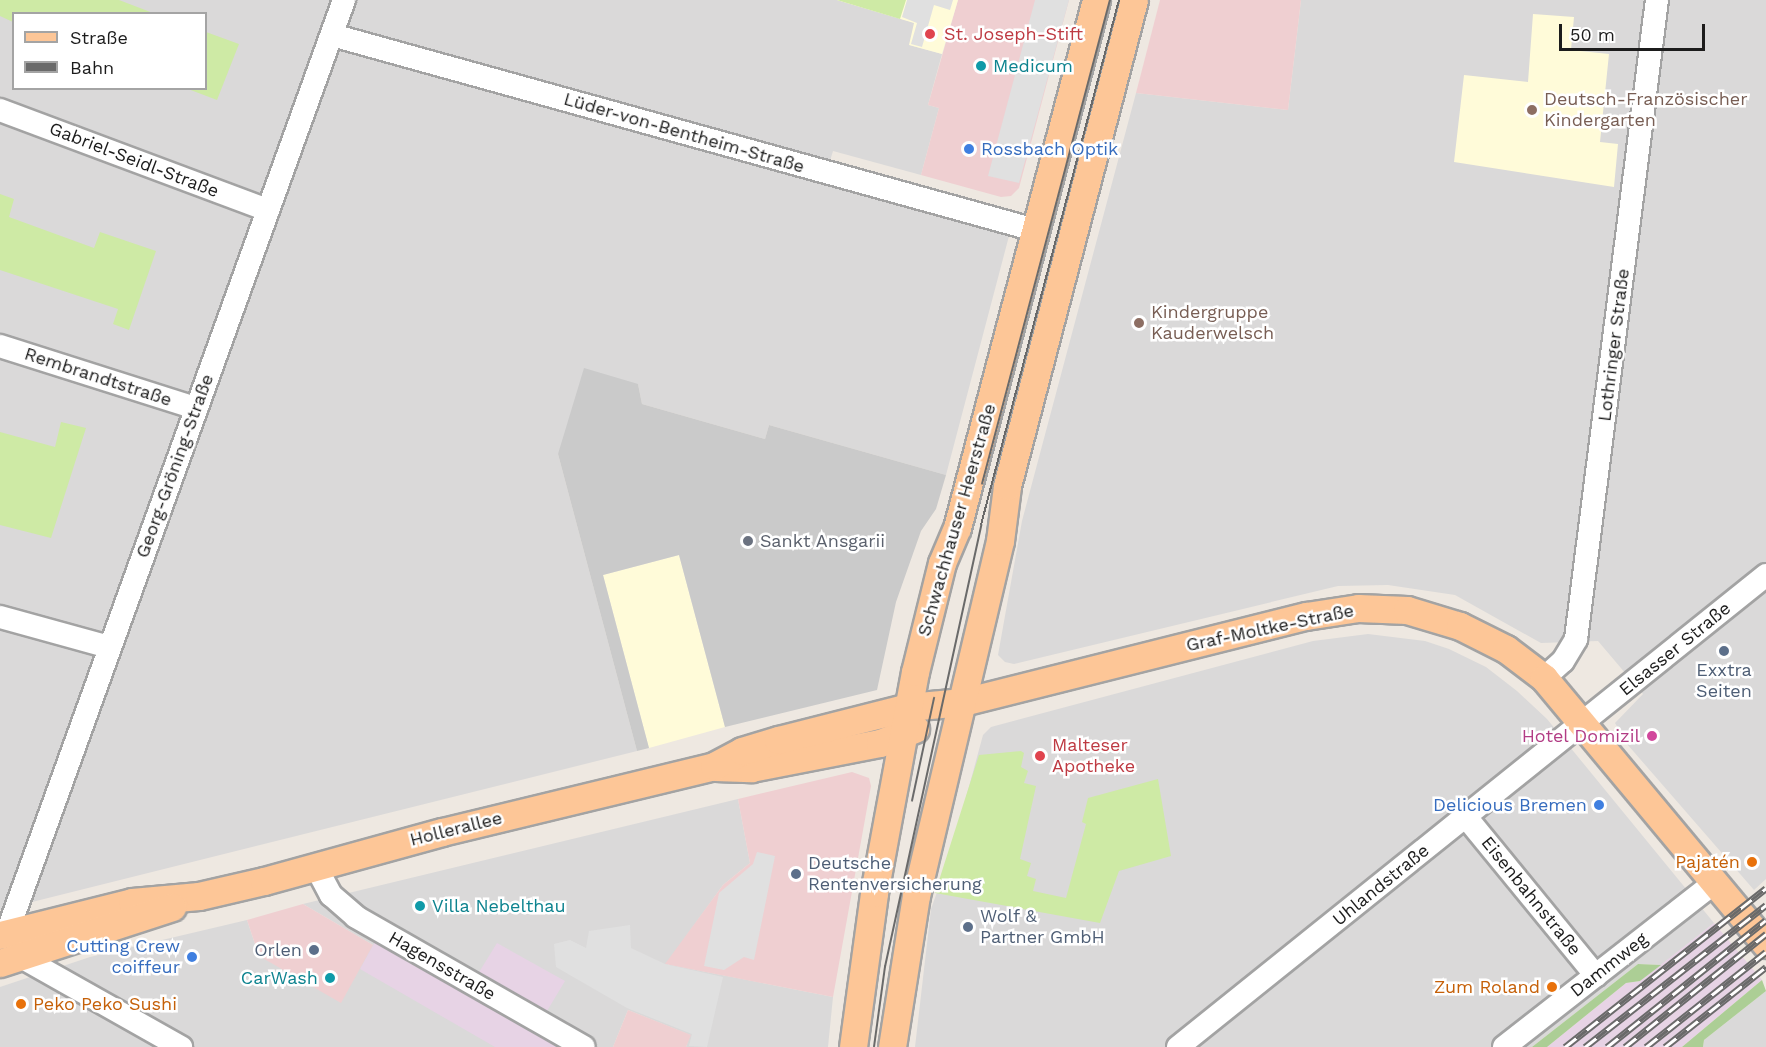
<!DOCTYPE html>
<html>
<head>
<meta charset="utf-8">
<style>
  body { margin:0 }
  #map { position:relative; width:1766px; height:1047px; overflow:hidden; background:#eee8e1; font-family:"Work Sans",sans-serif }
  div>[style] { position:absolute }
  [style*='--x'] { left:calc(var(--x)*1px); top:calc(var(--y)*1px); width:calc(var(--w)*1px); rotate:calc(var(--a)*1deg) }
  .residential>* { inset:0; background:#dad9d9 }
  .commercial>* { inset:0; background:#efcfd1 }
  .industrial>* { inset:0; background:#e7d3e5 }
  .education>* { inset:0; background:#fffbd9 }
  .religious>* { inset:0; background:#cacaca }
  .grass>* { inset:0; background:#ceeaa5 }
  .forest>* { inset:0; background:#acce95 }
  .parking>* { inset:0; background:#e0e0e0 }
  .roads { filter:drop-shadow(2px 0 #a3a3a3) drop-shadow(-2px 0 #a3a3a3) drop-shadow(0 2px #a3a3a3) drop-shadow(0 -2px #a3a3a3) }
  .minor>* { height:22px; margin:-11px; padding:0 11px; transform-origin:11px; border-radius:11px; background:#fff }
  .major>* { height:27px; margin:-13.5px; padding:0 13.5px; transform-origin:13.5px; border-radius:13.5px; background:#fdc697 }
  .tram>* { height:1.5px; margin:-0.75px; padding:0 0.75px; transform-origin:0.75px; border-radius:0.75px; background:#6a6a6a }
  .rail>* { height:7px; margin-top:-3.5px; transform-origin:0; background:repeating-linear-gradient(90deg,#fff 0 14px,#6a6a6a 0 28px); box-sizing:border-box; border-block:2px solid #6a6a6a }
  .dots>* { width:16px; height:16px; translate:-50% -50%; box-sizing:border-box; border:3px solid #fff; border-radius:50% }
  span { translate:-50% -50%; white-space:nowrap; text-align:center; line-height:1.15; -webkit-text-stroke:5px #fff; paint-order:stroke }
  .health-label { font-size:18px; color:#be3a42 }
  .left { translate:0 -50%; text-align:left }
  .culture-label { font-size:18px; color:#0d838f }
  .right { translate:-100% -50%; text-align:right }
  .education-label { font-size:18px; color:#785e54 }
  .street-label { font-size:18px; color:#1c1c1c }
  .shop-label { font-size:18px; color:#366cbe }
  .worship-label { font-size:18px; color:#5b616d }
  .service-label { font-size:18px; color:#4e5e75 }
  .hotel-label { font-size:18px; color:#b23c85 }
  .food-label { font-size:18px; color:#c56008 }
  .legend { position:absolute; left:12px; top:12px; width:195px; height:78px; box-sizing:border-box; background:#fff; border:2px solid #a4a4a4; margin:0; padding:8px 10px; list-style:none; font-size:18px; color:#1c1c1c }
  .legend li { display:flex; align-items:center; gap:12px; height:30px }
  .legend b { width:30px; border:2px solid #a4a4a4 }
  .scale { position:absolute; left:1559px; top:24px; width:146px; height:27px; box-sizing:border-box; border:3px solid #1c1c1c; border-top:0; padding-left:8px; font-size:18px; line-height:21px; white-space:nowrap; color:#1c1c1c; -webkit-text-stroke:4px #fff; paint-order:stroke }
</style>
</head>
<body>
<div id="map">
  <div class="residential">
    <i style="clip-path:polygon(evenodd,0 0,837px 0,915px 23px,910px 45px,942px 54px,928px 105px,939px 108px,921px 175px,833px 151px,823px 184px,1009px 236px,946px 475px,769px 425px,765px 439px,642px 404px,638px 384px,558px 454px,637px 751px,0 910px,0 0,14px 14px,206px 14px,206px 88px,14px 88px,14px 14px)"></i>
    <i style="clip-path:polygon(1301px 0,1766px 0,1766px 879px,1754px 890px,1627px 744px,1615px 723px,1643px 694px,1598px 641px,1541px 643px,1455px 595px,1388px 585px,1338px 586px,1014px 664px,1005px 662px,998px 655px,1022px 521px,1136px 93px,1288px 110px)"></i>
    <i style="clip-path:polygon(1368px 634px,1425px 641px,1449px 649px,1486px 667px,1517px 691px,1547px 719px,1714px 923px,1661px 965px,1638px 964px,1532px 1047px,915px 1047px,931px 909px,951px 853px,983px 735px,991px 727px,1313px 641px)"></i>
    <i style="clip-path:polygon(738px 799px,750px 863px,723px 885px,666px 964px,833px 997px,828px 1047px,686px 1047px,690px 1035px,628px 1010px,613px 1047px,0 1047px,0 987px,90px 957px,247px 920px,259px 956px,373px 945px,303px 904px)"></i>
    <i style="clip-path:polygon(1766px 991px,1766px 1047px,1703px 1047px,1704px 1040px)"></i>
  </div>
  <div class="commercial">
    <i style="clip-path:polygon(958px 0,1069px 0,1019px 188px,1011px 196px,1001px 197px,921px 175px,939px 108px,928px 105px)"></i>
    <i style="clip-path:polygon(1160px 0,1301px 0,1288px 110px,1136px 93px)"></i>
    <i style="clip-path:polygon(852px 772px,869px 778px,871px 786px,833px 997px,665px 964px,723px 885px,750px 863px,738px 799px)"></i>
    <i style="clip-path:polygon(303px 904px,373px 945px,341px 1003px,259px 956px,247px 920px)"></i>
    <i style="clip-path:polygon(628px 1010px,691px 1035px,686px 1047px,613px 1047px)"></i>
  </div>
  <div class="industrial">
    <i style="clip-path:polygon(1714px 923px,1762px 980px,1682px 1047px,1547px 1047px,1626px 983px,1640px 981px)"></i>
    <i style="clip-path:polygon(382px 929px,473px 982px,497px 943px,565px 981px,541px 1021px,583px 1047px,495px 1047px,360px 969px)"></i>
  </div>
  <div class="education">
    <i style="clip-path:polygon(837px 0,958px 0,942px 54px,909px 45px,914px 23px)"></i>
    <i style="clip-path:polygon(1533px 14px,1574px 17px,1571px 50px,1609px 54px,1600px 142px,1618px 144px,1614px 187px,1454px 162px,1464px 75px,1528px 82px)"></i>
    <i style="clip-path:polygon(679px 555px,725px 727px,649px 748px,603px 575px)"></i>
  </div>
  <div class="religious">
    <i style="clip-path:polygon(584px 368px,638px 384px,642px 404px,765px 439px,769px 425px,946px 475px,936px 509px,921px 531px,896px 602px,877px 690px,725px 727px,679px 555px,603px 575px,649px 748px,637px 751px,558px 454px)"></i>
  </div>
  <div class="grass">
    <i style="clip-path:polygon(0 0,119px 0,153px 13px,14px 14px,13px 22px,0 16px)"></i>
    <i style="clip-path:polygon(837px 0,906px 0,900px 19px)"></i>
    <i style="clip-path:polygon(206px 32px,239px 44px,217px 100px,188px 89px,206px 88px)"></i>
    <i style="clip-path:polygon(0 194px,14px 199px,9px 217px,94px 248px,100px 232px,156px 251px,129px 330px,113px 324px,118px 309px,0 270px)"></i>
    <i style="clip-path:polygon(61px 422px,86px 428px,51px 538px,0 525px,0 432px,55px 447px)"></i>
    <i style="clip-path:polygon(1021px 751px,1024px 753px,1021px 767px,1028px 771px,1024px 783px,1036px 786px,1020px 859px,1031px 863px,1027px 876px,1036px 879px,1033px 891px,1066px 898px,1086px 824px,1082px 822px,1088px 798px,1158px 779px,1171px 856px,1119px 871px,1100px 923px,935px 893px,979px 755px)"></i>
  </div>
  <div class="forest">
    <i style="clip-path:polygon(1638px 964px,1661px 965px,1640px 981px,1626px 983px,1547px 1047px,1532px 1047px)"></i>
    <i style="clip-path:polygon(1762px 980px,1766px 991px,1704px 1040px,1703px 1047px,1682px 1047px)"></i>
  </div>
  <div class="parking">
    <i style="clip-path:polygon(907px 0,953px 0,950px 10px,934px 5px,922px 47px,911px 44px,917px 23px,902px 17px)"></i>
    <i style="clip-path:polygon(1035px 0,1069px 0,1019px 183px,988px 176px)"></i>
    <i style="clip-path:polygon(757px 852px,775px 856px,754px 960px,744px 957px,724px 970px,704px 966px,719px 893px,753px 864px)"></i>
    <i style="clip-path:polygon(630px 925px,631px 948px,665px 964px,723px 977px,707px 1047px,689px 1046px,692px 1034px,627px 1008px,556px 967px,554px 944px,570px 940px,586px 948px,589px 931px)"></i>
  </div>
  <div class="roads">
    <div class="minor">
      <i style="--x:332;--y:35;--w:730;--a:15.5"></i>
      <i style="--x:0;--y:110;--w:286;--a:20.5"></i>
      <i style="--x:0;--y:346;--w:206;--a:17.6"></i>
      <i style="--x:0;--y:617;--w:113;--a:15.4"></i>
      <i style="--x:1544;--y:678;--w:25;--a:-42"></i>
      <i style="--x:1563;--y:661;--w:26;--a:-59"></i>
      <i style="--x:1576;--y:639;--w:644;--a:-82.78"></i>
      <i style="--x:1466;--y:817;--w:205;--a:50.7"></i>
      <i style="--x:316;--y:867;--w:32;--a:62"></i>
      <i style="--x:331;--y:895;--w:33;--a:41"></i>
      <i style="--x:356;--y:917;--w:262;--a:29.7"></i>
      <i style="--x:7;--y:933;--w:992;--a:-70.14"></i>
      <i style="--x:21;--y:957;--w:184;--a:29.4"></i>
      <i style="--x:1178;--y:1047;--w:754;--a:-38.75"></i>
      <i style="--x:1504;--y:1047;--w:266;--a:-38"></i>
    </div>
    <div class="major">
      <i style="--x:715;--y:767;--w:36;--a:2"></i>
      <i style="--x:751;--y:768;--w:131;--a:-11"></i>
      <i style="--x:880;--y:743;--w:38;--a:-22"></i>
      <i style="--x:0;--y:935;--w:136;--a:-14"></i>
      <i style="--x:132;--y:902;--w:67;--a:-5.1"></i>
      <i style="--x:199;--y:896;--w:67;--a:-13"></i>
      <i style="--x:264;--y:881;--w:185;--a:-15.4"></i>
      <i style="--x:442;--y:832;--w:280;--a:-13.6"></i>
      <i style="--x:714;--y:766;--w:32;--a:-28"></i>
      <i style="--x:742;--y:751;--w:38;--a:-17"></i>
      <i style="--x:778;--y:740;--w:134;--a:-14.2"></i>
      <i style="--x:908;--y:707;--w:55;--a:-5.2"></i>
      <i style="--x:963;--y:702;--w:354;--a:-14.1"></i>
      <i style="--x:1306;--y:616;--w:53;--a:-8.7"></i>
      <i style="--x:1358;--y:608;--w:49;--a:2.3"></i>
      <i style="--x:1407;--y:610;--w:55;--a:16.8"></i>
      <i style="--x:1460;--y:626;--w:51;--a:26.6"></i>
      <i style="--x:1506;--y:649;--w:48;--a:37.3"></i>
      <i style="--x:1544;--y:678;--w:346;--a:50.2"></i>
      <i style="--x:0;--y:963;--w:181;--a:-18"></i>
      <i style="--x:853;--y:1047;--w:155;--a:-82.2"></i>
      <i style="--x:874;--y:893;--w:225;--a:-79.5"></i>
      <i style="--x:915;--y:672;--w:112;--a:-76.1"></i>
      <i style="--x:942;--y:563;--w:38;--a:-67"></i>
      <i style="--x:957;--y:528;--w:546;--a:-75.25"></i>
      <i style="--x:892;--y:1047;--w:153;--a:-81"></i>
      <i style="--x:916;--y:896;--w:365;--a:-76.7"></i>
      <i style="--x:1000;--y:541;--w:55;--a:-82.7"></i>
      <i style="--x:1007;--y:486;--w:502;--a:-75.36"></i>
    </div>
  </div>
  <div class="tram">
    <i style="--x:982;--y:484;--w:501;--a:-75.19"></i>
    <i style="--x:912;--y:801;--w:105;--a:-77.9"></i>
    <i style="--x:874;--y:1047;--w:81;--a:-82.2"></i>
    <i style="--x:885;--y:967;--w:452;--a:-77.7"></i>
    <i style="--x:981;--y:525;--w:543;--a:-75.27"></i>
  </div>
  <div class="rail">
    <i style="--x:1565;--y:1047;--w:256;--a:-38.3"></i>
    <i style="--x:1585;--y:1047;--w:230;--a:-38.1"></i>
    <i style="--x:1607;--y:1047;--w:203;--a:-38.6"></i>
    <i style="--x:1625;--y:1047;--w:181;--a:-38.7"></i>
    <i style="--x:1646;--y:1047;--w:153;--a:-38.4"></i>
    <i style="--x:1665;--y:1047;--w:129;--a:-38.4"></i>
  </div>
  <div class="dots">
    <i style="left:930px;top:34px;background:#e0444e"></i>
    <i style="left:981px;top:66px;background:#0f9aa8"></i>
    <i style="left:1532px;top:110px;background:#8d6e63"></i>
    <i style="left:969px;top:149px;background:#3f7fe0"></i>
    <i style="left:1139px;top:323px;background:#8d6e63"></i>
    <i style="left:748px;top:541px;background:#6b7280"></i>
    <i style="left:1724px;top:651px;background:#5c6f8a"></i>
    <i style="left:1652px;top:736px;background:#d1479c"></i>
    <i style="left:1040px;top:756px;background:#e0444e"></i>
    <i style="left:1599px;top:805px;background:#3f7fe0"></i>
    <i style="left:1752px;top:862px;background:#e8710a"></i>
    <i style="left:796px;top:874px;background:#5c6f8a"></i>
    <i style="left:420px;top:906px;background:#0f9aa8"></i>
    <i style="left:968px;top:927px;background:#5c6f8a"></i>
    <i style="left:314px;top:950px;background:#5c6f8a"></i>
    <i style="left:192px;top:957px;background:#3f7fe0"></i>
    <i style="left:330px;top:978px;background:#0f9aa8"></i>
    <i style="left:1552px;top:987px;background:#e8710a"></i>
    <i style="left:21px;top:1004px;background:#e8710a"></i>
  </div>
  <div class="health-label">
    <span class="left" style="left:944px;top:34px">St. Joseph-Stift</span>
    <span class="left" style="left:1052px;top:756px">Malteser<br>Apotheke</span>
  </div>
  <div class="culture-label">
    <span class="left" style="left:993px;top:66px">Medicum</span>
    <span class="left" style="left:432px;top:906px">Villa Nebelthau</span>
    <span class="right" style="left:318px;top:978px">CarWash</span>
  </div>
  <div class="education-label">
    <span class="left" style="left:1544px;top:110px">Deutsch-Französischer<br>Kindergarten</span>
    <span class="left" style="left:1151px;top:323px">Kindergruppe<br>Kauderwelsch</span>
  </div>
  <div class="street-label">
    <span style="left:684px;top:133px;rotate:16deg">Lüder-von-Bentheim-Straße</span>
    <span style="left:134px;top:160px;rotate:21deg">Gabriel-Seidl-Straße</span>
    <span style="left:1614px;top:345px;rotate:-83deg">Lothringer Straße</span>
    <span style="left:98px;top:377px;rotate:18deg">Rembrandtstraße</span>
    <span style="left:175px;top:466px;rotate:-70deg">Georg-Gröning-Straße</span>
    <span style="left:957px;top:520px;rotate:-74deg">Schwachhauser Heerstraße</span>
    <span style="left:1270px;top:628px;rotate:-12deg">Graf-Moltke-Straße</span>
    <span style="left:1675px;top:649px;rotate:-39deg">Elsasser Straße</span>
    <span style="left:456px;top:829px;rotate:-14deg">Hollerallee</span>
    <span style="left:1381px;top:885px;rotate:-39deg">Uhlandstraße</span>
    <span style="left:1531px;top:896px;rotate:51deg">Eisenbahnstraße</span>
    <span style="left:1609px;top:965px;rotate:-38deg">Dammweg</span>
    <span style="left:442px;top:966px;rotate:30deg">Hagensstraße</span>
  </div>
  <div class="shop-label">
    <span class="left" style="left:981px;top:149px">Rossbach Optik</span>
    <span class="right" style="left:1587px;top:805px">Delicious Bremen</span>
    <span class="right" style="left:180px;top:957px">Cutting Crew<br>coiffeur</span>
  </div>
  <div class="worship-label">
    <span class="left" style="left:760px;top:541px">Sankt Ansgarii</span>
  </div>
  <div class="service-label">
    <span style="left:1724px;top:681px">Exxtra<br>Seiten</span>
    <span class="left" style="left:808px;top:874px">Deutsche<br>Rentenversicherung</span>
    <span class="left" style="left:980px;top:927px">Wolf &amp;<br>Partner GmbH</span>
    <span class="right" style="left:302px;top:950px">Orlen</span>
  </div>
  <div class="hotel-label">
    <span class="right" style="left:1640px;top:736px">Hotel Domizil</span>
  </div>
  <div class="food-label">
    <span class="right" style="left:1740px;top:862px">Pajatén</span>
    <span class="right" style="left:1540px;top:987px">Zum Roland</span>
    <span class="left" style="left:33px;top:1004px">Peko Peko Sushi</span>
  </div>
  <ul class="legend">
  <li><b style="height:8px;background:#fdc697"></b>Straße</li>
  <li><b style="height:8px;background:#6a6a6a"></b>Bahn</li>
  </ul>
  <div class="scale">50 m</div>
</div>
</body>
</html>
